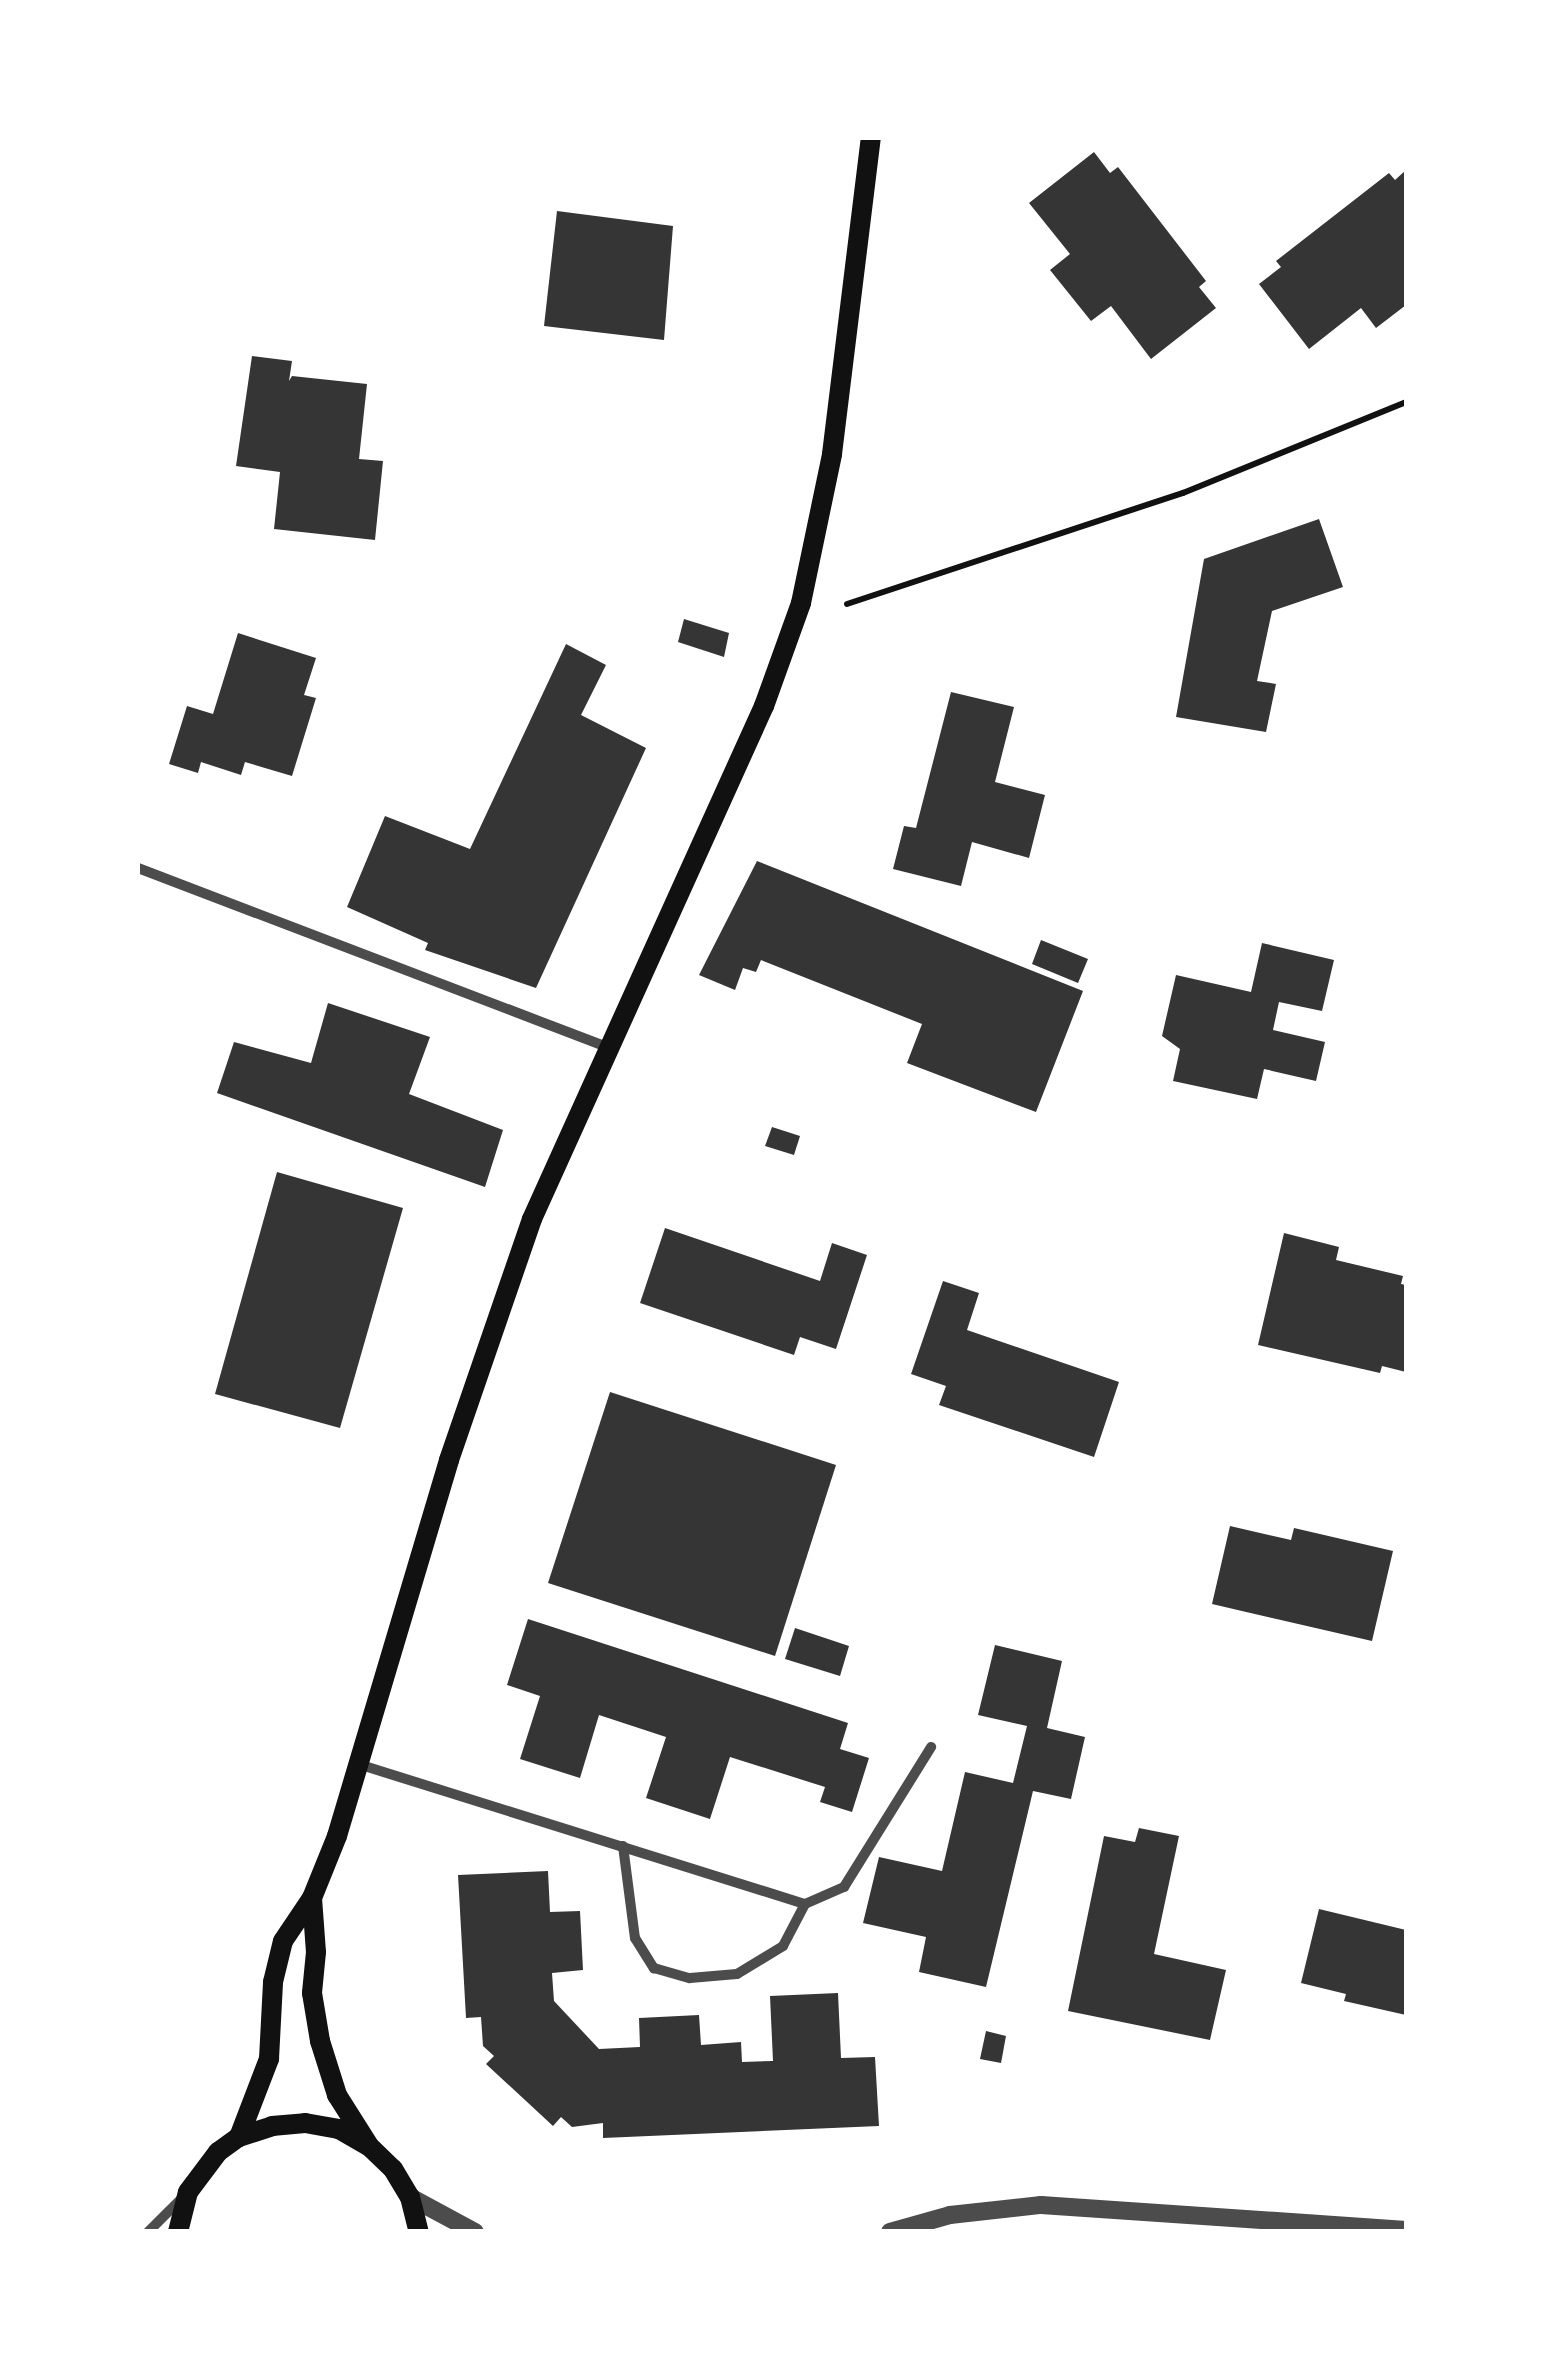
<!DOCTYPE html>
<html>
<head>
<meta charset="utf-8">
<style>
  body { margin:0 }
  #map { position:relative; width:1544px; height:2369px; overflow:hidden; background:#fff; font-family:"Archivo Narrow",sans-serif }
  div>[style] { position:absolute }
  [style*='--x'] { left:calc(var(--x)*1px); top:calc(var(--y)*1px); width:calc(var(--w)*1px); rotate:calc(var(--a)*1deg) }
  .building>* { inset:0; background:#353535 }
  .path>* { height:6px; margin:-3px; padding:0 3px; transform-origin:3px; border-radius:3px; background:#111 }
  .minor>* { height:10px; margin:-5px; padding:0 5px; transform-origin:5px; border-radius:5px; background:#4c4c4c }
  .tertiary>* { height:18px; margin:-9px; padding:0 9px; transform-origin:9px; border-radius:9px; background:#4c4c4c }
  .secondary>* { height:20px; margin:-10px; padding:0 10px; transform-origin:10px; border-radius:10px; background:#111 }
  span { translate:-50% -50%; white-space:nowrap; text-align:center; line-height:1.15; -webkit-text-stroke:8px #fff; paint-order:stroke }
  .frame { position:absolute; inset:0; border:140px solid #fff; pointer-events:none }
</style>
</head>
<body>
<div id="map">
  <div class="building">
    <i style="clip-path:polygon(1094px 152px,1110px 173px,1118px 167px,1206px 281px,1199px 287px,1216px 308px,1151px 359px,1111px 306px,1091px 321px,1050px 270px,1070px 254px,1029px 203px)"></i>
    <i style="clip-path:polygon(1406px 170px,1406px 305px,1376px 328px,1361px 308px,1309px 349px,1259px 284px,1281px 267px,1276px 261px,1389px 173px,1395px 180px)"></i>
    <i style="clip-path:polygon(557px 211px,673px 226px,664px 340px,544px 326px)"></i>
    <i style="clip-path:polygon(252px 356px,292px 361px,289px 381px,292px 376px,367px 384px,359px 459px,383px 461px,375px 540px,274px 529px,280px 472px,236px 466px)"></i>
    <i style="clip-path:polygon(1319px 519px,1343px 587px,1272px 611px,1257px 681px,1276px 684px,1266px 732px,1176px 717px,1204px 559px)"></i>
    <i style="clip-path:polygon(684px 619px,729px 633px,724px 657px,678px 642px)"></i>
    <i style="clip-path:polygon(238px 633px,316px 658px,304px 695px,316px 698px,292px 776px,245px 762px,241px 775px,201px 762px,198px 773px,169px 764px,187px 706px,213px 714px)"></i>
    <i style="clip-path:polygon(566px 644px,606px 665px,581px 715px,646px 748px,536px 988px,425px 950px,428px 943px,347px 907px,385px 816px,470px 849px)"></i>
    <i style="clip-path:polygon(951px 692px,1014px 707px,995px 782px,1045px 795px,1029px 858px,972px 842px,961px 886px,893px 869px,904px 826px,916px 828px)"></i>
    <i style="clip-path:polygon(757px 861px,1083px 991px,1036px 1112px,907px 1063px,922px 1024px,761px 960px,756px 972px,743px 968px,735px 990px,699px 975px)"></i>
    <i style="clip-path:polygon(1041px 940px,1088px 959px,1078px 983px,1032px 964px)"></i>
    <i style="clip-path:polygon(1262px 943px,1334px 960px,1322px 1011px,1279px 1002px,1273px 1030px,1325px 1042px,1316px 1081px,1264px 1069px,1257px 1099px,1173px 1081px,1180px 1049px,1162px 1036px,1176px 975px,1251px 992px)"></i>
    <i style="clip-path:polygon(328px 1003px,430px 1037px,409px 1094px,503px 1130px,485px 1187px,217px 1093px,234px 1042px,311px 1063px)"></i>
    <i style="clip-path:polygon(772px 1127px,800px 1136px,794px 1155px,765px 1146px)"></i>
    <i style="clip-path:polygon(277px 1172px,403px 1208px,340px 1428px,215px 1394px)"></i>
    <i style="clip-path:polygon(665px 1228px,820px 1281px,832px 1243px,867px 1255px,836px 1349px,800px 1337px,794px 1355px,640px 1303px)"></i>
    <i style="clip-path:polygon(1284px 1233px,1339px 1247px,1336px 1260px,1403px 1276px,1401px 1284px,1406px 1285px,1406px 1372px,1382px 1366px,1380px 1373px,1258px 1345px)"></i>
    <i style="clip-path:polygon(943px 1281px,979px 1293px,967px 1330px,1119px 1382px,1094px 1457px,939px 1405px,946px 1386px,911px 1374px)"></i>
    <i style="clip-path:polygon(610px 1392px,836px 1465px,775px 1656px,548px 1583px)"></i>
    <i style="clip-path:polygon(1230px 1526px,1291px 1540px,1294px 1528px,1393px 1551px,1372px 1641px,1212px 1604px)"></i>
    <i style="clip-path:polygon(528px 1619px,848px 1723px,840px 1749px,869px 1758px,852px 1812px,820px 1802px,825px 1787px,730px 1757px,710px 1819px,646px 1798px,666px 1737px,599px 1715px,580px 1778px,520px 1759px,540px 1696px,507px 1685px)"></i>
    <i style="clip-path:polygon(795px 1628px,849px 1646px,840px 1676px,785px 1659px)"></i>
    <i style="clip-path:polygon(995px 1645px,1062px 1661px,1047px 1728px,1085px 1737px,1071px 1799px,1033px 1791px,986px 1987px,919px 1972px,926px 1937px,863px 1923px,879px 1857px,942px 1871px,965px 1772px,1013px 1783px,1027px 1726px,978px 1715px)"></i>
    <i style="clip-path:polygon(1139px 1828px,1179px 1836px,1154px 1954px,1226px 1970px,1210px 2040px,1068px 2011px,1104px 1836px,1135px 1842px)"></i>
    <i style="clip-path:polygon(548px 1871px,550px 1912px,580px 1911px,583px 1970px,552px 1973px,554px 2001px,599px 2049px,640px 2047px,639px 2018px,699px 2015px,701px 2045px,741px 2042px,742px 2062px,773px 2061px,770px 1996px,838px 1993px,841px 2058px,875px 2057px,879px 2126px,603px 2138px,603px 2123px,572px 2127px,561px 2117px,553px 2126px,486px 2064px,494px 2056px,483px 2046px,481px 2017px,466px 2018px,458px 1875px)"></i>
    <i style="clip-path:polygon(1319px 1909px,1406px 1930px,1406px 2015px,1344px 2001px,1346px 1994px,1301px 1983px)"></i>
    <i style="clip-path:polygon(986px 2031px,1006px 2036px,1001px 2063px,980px 2059px)"></i>
  </div>
  <div class="path">
    <i style="--x:847;--y:604;--w:354;--a:-18.3"></i>
    <i style="--x:1183;--y:493;--w:241;--a:-22.2"></i>
  </div>
  <div class="minor">
    <i style="--x:138;--y:868;--w:502;--a:20.89"></i>
    <i style="--x:358;--y:1764;--w:468;--a:17.4"></i>
    <i style="--x:805;--y:1904;--w:43;--a:-23.6"></i>
    <i style="--x:844;--y:1887;--w:165;--a:-58.1"></i>
    <i style="--x:623;--y:1846;--w:93;--a:82.6"></i>
    <i style="--x:635;--y:1938;--w:36;--a:58"></i>
    <i style="--x:654;--y:1968;--w:37;--a:16"></i>
    <i style="--x:690;--y:1978;--w:47;--a:-4.9"></i>
    <i style="--x:737;--y:1974;--w:54;--a:-31.3"></i>
    <i style="--x:783;--y:1946;--w:47;--a:-62.4"></i>
    <i style="--x:148;--y:2232;--w:51;--a:-45"></i>
  </div>
  <div class="tertiary">
    <i style="--x:410;--y:2197;--w:74;--a:28.3"></i>
    <i style="--x:890;--y:2232;--w:62;--a:-15.8"></i>
    <i style="--x:950;--y:2215;--w:92;--a:-6.3"></i>
    <i style="--x:1041;--y:2205;--w:366;--a:3.9"></i>
  </div>
  <div class="secondary">
    <i style="--x:312;--y:1898;--w:54;--a:85.8"></i>
    <i style="--x:316;--y:1952;--w:41;--a:95.6"></i>
    <i style="--x:312;--y:1993;--w:49;--a:80.5"></i>
    <i style="--x:320;--y:2041;--w:57;--a:72.5"></i>
    <i style="--x:337;--y:2095;--w:58;--a:57.7"></i>
    <i style="--x:239;--y:2137;--w:84;--a:-69"></i>
    <i style="--x:269;--y:2059;--w:77;--a:-87"></i>
    <i style="--x:273;--y:1982;--w:42;--a:-76.3"></i>
    <i style="--x:283;--y:1941;--w:52;--a:-56"></i>
    <i style="--x:312;--y:1898;--w:67;--a:-68"></i>
    <i style="--x:337;--y:1836;--w:392;--a:-73.4"></i>
    <i style="--x:449;--y:1460;--w:255;--a:-71"></i>
    <i style="--x:532;--y:1219;--w:563;--a:-65.67"></i>
    <i style="--x:764;--y:706;--w:109;--a:-70.2"></i>
    <i style="--x:801;--y:603;--w:152;--a:-78.2"></i>
    <i style="--x:832;--y:454;--w:318;--a:-83"></i>
    <i style="--x:178;--y:2232;--w:41;--a:-76"></i>
    <i style="--x:188;--y:2192;--w:50;--a:-53.1"></i>
    <i style="--x:218;--y:2152;--w:26;--a:-36"></i>
    <i style="--x:239;--y:2137;--w:35;--a:-18"></i>
    <i style="--x:272;--y:2126;--w:33;--a:-5"></i>
    <i style="--x:305;--y:2123;--w:35;--a:10"></i>
    <i style="--x:339;--y:2129;--w:34;--a:30"></i>
    <i style="--x:369;--y:2146;--w:33;--a:44"></i>
    <i style="--x:393;--y:2169;--w:33;--a:59"></i>
    <i style="--x:410;--y:2197;--w:36;--a:76"></i>
  </div>
  <div class="frame"></div>
</div>
</body>
</html>
